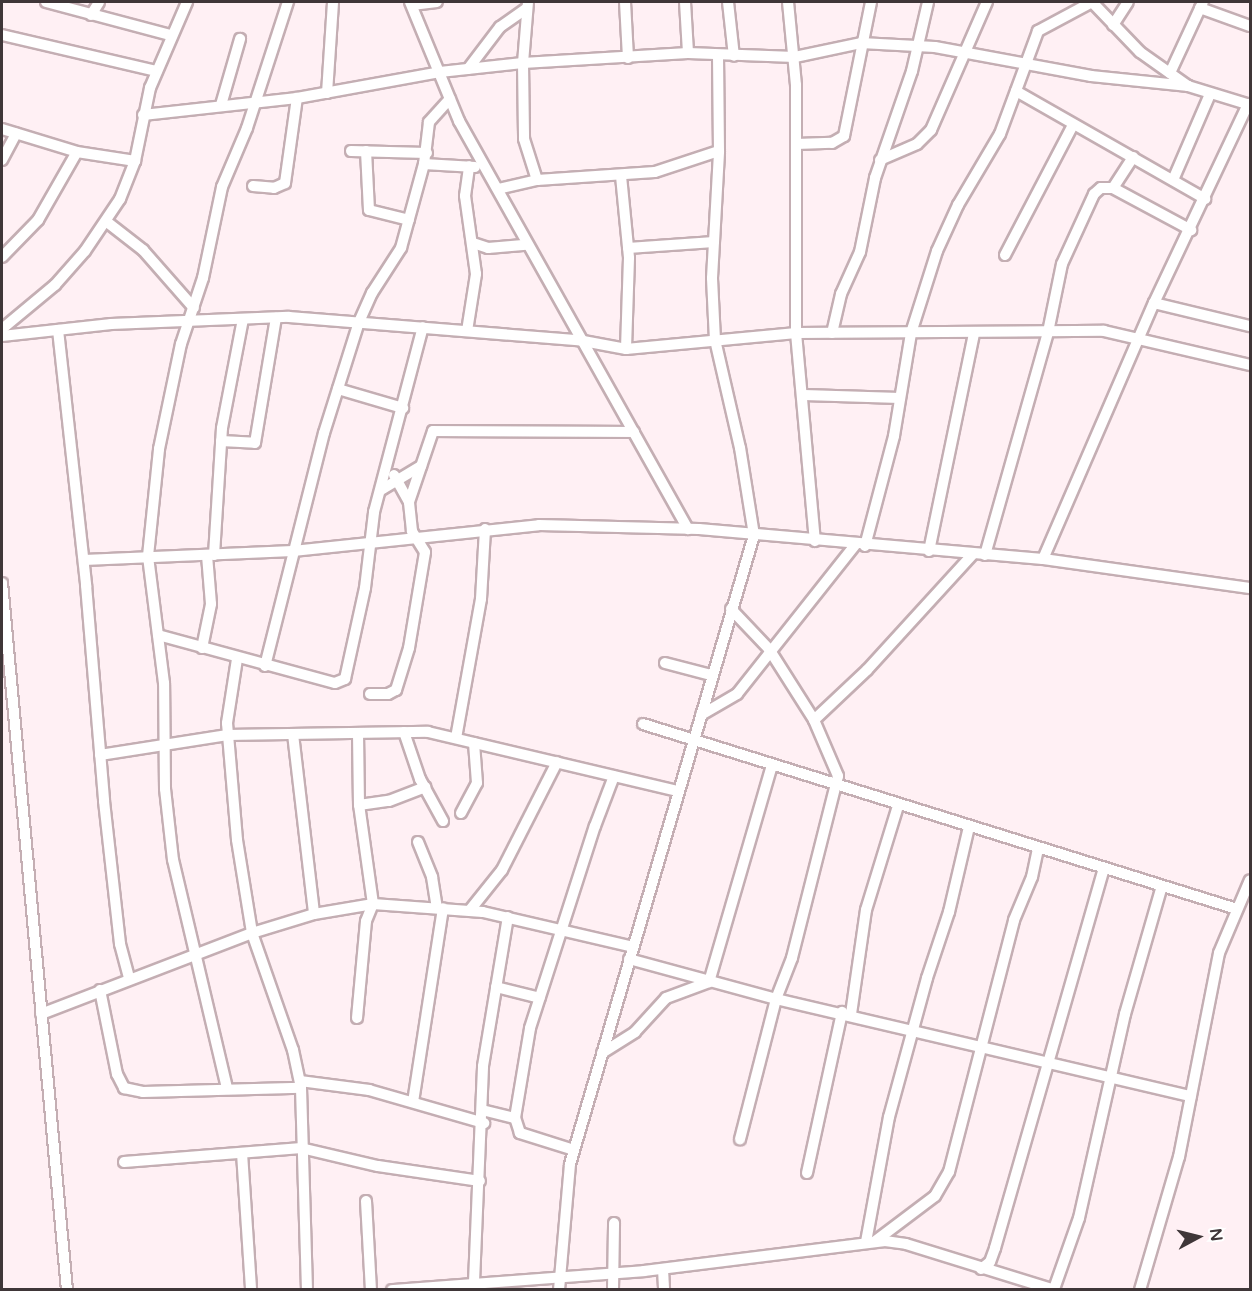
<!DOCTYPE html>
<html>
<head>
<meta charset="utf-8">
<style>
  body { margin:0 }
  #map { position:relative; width:1252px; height:1291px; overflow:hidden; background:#fff0f4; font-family:"Varela Round",sans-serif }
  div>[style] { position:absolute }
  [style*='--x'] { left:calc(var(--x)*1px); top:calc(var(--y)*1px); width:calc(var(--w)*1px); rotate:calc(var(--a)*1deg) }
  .roads { filter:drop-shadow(2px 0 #c4aeb3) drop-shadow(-2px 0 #c4aeb3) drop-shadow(0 2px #c4aeb3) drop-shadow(0 -2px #c4aeb3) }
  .street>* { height:10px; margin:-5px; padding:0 5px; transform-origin:5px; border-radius:5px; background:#fff }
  span { translate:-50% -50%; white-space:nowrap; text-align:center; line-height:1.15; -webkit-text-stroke:5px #fff; paint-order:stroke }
  .frame { position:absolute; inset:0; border:3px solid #3f3638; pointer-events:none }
  .north { position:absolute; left:1168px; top:1207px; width:60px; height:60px; -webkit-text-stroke:4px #fff; paint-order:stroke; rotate:83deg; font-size:16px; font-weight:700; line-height:24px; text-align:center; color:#3f3638 }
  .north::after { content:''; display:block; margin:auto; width:21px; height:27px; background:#3f3638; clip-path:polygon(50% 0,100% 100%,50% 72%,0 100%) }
</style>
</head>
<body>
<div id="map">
  <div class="roads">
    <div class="street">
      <i style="--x:46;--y:2;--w:128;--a:14.9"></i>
      <i style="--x:410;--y:2;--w:129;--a:67.6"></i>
      <i style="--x:459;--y:121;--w:468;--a:60.7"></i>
      <i style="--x:528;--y:2;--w:61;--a:94.7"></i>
      <i style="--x:523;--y:63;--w:76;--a:89.2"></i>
      <i style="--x:524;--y:139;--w:43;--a:72.4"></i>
      <i style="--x:625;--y:2;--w:56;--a:86.9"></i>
      <i style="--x:685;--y:2;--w:51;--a:86.6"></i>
      <i style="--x:728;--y:2;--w:54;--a:83.7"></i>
      <i style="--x:788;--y:2;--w:83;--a:84.5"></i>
      <i style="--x:796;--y:85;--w:248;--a:90"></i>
      <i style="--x:796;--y:333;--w:209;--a:84.8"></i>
      <i style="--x:1092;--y:2;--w:69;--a:46.2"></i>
      <i style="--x:1140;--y:52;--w:59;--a:35.3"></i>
      <i style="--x:412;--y:5;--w:25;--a:-7"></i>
      <i style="--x:1200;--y:8;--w:53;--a:19.8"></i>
      <i style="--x:91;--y:15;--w:15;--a:-58"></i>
      <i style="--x:1113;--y:25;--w:27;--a:-57"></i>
      <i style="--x:2;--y:35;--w:159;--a:13.1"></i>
      <i style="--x:468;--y:69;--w:53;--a:-52.7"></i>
      <i style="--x:500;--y:27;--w:32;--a:-35"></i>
      <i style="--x:1170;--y:73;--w:78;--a:-65.1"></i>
      <i style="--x:1016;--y:91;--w:218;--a:29.7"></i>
      <i style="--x:327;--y:93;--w:91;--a:-86.2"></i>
      <i style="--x:221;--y:105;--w:69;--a:-73.9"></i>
      <i style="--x:143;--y:115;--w:155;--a:-6.3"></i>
      <i style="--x:297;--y:98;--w:145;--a:-10.3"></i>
      <i style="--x:440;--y:72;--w:83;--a:-6.2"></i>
      <i style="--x:523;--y:63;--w:165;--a:-3.5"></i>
      <i style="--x:688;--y:53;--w:107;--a:2.1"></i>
      <i style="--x:795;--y:57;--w:67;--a:-12"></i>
      <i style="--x:861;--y:43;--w:74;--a:3.1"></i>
      <i style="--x:935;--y:47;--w:159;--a:10.5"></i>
      <i style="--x:1091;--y:76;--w:98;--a:5.9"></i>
      <i style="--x:1188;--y:86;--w:65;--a:17"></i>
      <i style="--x:2;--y:129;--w:78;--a:17"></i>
      <i style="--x:77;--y:152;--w:59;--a:8.8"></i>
      <i style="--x:796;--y:144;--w:36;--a:-2"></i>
      <i style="--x:832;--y:143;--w:14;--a:-30"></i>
      <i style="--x:844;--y:136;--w:137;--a:-78.6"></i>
      <i style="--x:351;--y:151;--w:76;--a:1.5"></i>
      <i style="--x:366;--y:151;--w:59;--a:87.1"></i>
      <i style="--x:369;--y:210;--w:41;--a:14"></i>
      <i style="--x:2;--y:160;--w:30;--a:-62"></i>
      <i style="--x:880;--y:160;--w:40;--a:-23.4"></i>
      <i style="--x:917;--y:144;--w:20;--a:-45"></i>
      <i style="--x:931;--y:130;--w:140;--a:-66.4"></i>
      <i style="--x:424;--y:164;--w:51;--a:3.4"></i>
      <i style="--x:621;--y:176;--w:82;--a:84.4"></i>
      <i style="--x:629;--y:258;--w:91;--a:91.9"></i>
      <i style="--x:1173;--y:180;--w:94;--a:-66.7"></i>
      <i style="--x:253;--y:186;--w:21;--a:5"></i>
      <i style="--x:274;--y:188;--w:12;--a:-24"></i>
      <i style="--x:285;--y:183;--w:86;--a:-82"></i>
      <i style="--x:1113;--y:188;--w:37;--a:-57"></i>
      <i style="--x:498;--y:189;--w:40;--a:-13"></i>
      <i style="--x:537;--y:180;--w:118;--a:-3.9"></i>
      <i style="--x:655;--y:172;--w:67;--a:-18.2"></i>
      <i style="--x:107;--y:222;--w:46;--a:37.9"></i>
      <i style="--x:143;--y:250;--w:77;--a:48.7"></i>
      <i style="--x:473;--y:243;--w:16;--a:18"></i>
      <i style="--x:488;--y:248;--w:38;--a:-5"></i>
      <i style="--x:628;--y:248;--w:86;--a:-4"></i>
      <i style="--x:1005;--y:255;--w:147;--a:-62.4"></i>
      <i style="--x:2;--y:257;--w:52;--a:-45.8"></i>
      <i style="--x:38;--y:220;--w:78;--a:-60.2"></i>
      <i style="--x:1154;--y:303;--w:99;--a:13.5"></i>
      <i style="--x:2;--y:329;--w:69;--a:-39.7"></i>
      <i style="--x:55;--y:285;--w:45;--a:-48.6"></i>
      <i style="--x:85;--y:251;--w:63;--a:-56.1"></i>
      <i style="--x:120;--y:199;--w:41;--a:-68.5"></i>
      <i style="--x:135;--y:161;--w:75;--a:-78.4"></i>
      <i style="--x:150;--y:88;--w:94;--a:-66.7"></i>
      <i style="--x:58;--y:330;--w:257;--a:83.7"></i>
      <i style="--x:86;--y:585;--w:217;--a:85.2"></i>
      <i style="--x:104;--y:801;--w:144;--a:83.6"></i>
      <i style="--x:120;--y:944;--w:34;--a:75"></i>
      <i style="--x:467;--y:331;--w:58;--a:-81"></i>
      <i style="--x:476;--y:274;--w:79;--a:-98"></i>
      <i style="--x:465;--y:196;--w:30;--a:-82"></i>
      <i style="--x:832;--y:333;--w:40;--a:-77"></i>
      <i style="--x:841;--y:294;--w:46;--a:-65.7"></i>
      <i style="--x:860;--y:252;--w:76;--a:-78.5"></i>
      <i style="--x:875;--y:178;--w:113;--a:-70.9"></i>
      <i style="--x:912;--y:71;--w:71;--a:-76.9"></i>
      <i style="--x:2;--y:336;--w:110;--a:-6.3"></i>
      <i style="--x:111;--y:324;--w:178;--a:-2.3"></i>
      <i style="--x:289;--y:317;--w:290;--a:4.6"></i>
      <i style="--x:578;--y:340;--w:49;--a:10.6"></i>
      <i style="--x:626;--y:349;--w:171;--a:-5.4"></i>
      <i style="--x:796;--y:333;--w:308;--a:-0.4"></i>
      <i style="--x:1104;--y:331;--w:150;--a:13.1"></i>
      <i style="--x:338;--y:389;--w:68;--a:16.3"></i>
      <i style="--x:804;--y:395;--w:96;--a:1.8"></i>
      <i style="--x:221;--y:441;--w:34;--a:3"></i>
      <i style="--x:255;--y:443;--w:127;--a:-80.5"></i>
      <i style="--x:394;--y:475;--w:31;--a:61"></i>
      <i style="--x:381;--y:490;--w:47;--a:-31"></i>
      <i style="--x:865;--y:546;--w:114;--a:-75.2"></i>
      <i style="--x:894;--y:436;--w:104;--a:-80.6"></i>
      <i style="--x:911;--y:333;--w:86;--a:-72.4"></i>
      <i style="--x:937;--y:251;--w:51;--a:-65.5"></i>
      <i style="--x:958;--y:205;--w:82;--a:-59.4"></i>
      <i style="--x:1000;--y:134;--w:110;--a:-69.7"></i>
      <i style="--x:1038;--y:31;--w:61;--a:-28.2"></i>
      <i style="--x:929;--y:551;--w:223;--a:-78.3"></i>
      <i style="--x:214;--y:555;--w:127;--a:-86.4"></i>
      <i style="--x:222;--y:428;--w:111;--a:-79.1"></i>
      <i style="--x:985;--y:555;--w:232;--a:-74.2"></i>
      <i style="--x:1048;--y:332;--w:69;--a:-78.4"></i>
      <i style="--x:1062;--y:264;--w:77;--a:-65.4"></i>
      <i style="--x:1094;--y:194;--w:9;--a:-41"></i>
      <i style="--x:1101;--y:188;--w:12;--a:0"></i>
      <i style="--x:1113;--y:188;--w:89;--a:28.3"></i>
      <i style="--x:1043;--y:559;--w:279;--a:-66.6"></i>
      <i style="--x:1154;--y:303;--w:220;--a:-64.7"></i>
      <i style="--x:84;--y:560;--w:209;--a:-2.5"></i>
      <i style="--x:293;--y:551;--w:247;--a:-6"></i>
      <i style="--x:539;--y:525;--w:160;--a:1.4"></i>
      <i style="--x:699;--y:529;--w:345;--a:5"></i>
      <i style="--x:1043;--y:559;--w:209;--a:8"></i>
      <i style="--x:2;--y:583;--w:710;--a:84.75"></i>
      <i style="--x:731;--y:609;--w:55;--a:46.5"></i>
      <i style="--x:769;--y:649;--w:84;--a:57.6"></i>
      <i style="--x:814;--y:720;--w:61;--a:66.8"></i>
      <i style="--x:838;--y:776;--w:188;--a:104.2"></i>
      <i style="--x:792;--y:958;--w:44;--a:111.3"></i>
      <i style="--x:776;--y:999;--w:145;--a:104.4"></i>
      <i style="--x:158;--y:635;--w:183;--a:15.2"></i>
      <i style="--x:335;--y:683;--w:11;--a:-22"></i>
      <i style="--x:345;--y:679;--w:93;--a:-77.6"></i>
      <i style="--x:365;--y:588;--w:77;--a:-83.2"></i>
      <i style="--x:374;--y:512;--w:191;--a:-75.2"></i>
      <i style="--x:202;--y:648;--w:45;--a:-78.4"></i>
      <i style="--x:211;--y:604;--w:49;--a:-94.7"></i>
      <i style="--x:237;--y:659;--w:65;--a:98.9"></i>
      <i style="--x:227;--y:723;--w:117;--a:85.1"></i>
      <i style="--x:237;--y:840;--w:94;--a:80.8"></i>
      <i style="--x:252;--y:933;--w:124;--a:70.7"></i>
      <i style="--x:293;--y:1050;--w:39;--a:78"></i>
      <i style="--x:301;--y:1088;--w:202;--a:88.3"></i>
      <i style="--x:665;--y:663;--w:48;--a:14.6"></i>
      <i style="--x:265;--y:666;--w:240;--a:-75.8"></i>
      <i style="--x:324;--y:433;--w:116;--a:-72.5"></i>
      <i style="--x:359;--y:322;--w:32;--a:-66"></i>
      <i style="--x:372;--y:293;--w:54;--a:-57.2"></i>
      <i style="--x:401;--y:248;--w:87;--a:-74.7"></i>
      <i style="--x:424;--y:164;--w:42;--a:-83.2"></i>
      <i style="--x:429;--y:122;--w:31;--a:-48"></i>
      <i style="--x:370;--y:694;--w:18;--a:0"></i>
      <i style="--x:388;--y:694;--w:9;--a:-27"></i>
      <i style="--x:396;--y:690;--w:44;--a:-72.8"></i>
      <i style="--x:409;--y:648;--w:97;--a:-80.5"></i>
      <i style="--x:425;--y:552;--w:25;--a:-122"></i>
      <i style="--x:412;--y:531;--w:29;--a:-96"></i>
      <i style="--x:409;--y:502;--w:75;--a:-71.3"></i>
      <i style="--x:433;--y:431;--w:201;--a:0.3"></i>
      <i style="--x:701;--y:715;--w:42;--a:-30.3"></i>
      <i style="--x:737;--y:694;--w:190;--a:-51.6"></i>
      <i style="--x:814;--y:720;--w:73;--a:-43.3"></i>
      <i style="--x:867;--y:670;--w:157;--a:-47.6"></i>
      <i style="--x:643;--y:724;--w:622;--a:17.3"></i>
      <i style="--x:404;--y:732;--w:50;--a:71.2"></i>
      <i style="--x:420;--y:779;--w:48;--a:61.3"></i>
      <i style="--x:293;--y:734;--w:181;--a:83.3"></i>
      <i style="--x:456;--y:738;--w:141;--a:-79.8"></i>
      <i style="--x:481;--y:599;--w:70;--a:-86.7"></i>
      <i style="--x:100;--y:755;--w:129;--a:-8.9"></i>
      <i style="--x:227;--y:735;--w:201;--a:-0.9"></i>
      <i style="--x:428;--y:732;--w:257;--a:13.3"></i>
      <i style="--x:359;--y:805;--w:30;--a:-8"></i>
      <i style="--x:389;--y:801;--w:39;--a:-21"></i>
      <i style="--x:461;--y:813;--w:34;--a:-62"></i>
      <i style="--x:477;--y:783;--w:40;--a:-94.3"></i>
      <i style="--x:418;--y:842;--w:38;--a:68"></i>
      <i style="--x:432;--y:877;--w:30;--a:81"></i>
      <i style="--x:470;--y:910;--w:51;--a:-51.3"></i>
      <i style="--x:502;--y:870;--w:121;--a:-63"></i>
      <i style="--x:629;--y:959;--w:152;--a:15.2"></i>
      <i style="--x:776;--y:999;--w:426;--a:13.2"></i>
      <i style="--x:496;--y:987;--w:45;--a:14"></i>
      <i style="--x:100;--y:990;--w:86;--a:78.6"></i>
      <i style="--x:117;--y:1074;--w:16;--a:63"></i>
      <i style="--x:124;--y:1088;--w:19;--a:12"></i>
      <i style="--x:143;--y:1092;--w:158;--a:-1.5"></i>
      <i style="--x:41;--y:1014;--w:226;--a:-21"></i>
      <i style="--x:252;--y:933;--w:65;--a:-17"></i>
      <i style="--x:314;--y:914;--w:60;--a:-9.6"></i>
      <i style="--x:373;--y:904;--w:110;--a:4.2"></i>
      <i style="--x:483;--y:912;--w:154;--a:13.1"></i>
      <i style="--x:851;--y:1014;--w:105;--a:-81.8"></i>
      <i style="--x:866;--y:910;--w:109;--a:-72.9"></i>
      <i style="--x:357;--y:1018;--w:97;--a:-84.7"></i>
      <i style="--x:366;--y:921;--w:18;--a:-68"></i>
      <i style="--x:373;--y:904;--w:100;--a:-98"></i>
      <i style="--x:359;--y:805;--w:72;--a:-90.8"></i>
      <i style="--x:602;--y:1053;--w:39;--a:-32"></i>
      <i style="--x:635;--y:1032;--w:46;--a:-47.6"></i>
      <i style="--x:666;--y:998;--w:46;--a:-20.4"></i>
      <i style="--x:709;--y:982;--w:226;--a:-73.8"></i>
      <i style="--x:300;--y:1081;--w:70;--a:7.4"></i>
      <i style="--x:369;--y:1090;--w:120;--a:16"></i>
      <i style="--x:227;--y:1088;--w:234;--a:-103.3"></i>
      <i style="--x:173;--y:860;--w:71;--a:-96.4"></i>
      <i style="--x:165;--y:789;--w:106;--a:-90.5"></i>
      <i style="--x:164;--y:683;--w:128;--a:-97.2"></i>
      <i style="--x:148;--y:556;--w:108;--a:-84.1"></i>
      <i style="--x:159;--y:449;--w:107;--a:-78.2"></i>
      <i style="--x:181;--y:344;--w:70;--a:-71.6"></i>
      <i style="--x:203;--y:278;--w:93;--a:-78.2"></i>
      <i style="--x:222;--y:187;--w:64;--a:-67"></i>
      <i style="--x:247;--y:128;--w:133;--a:-72"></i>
      <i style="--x:413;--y:1102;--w:196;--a:-81.2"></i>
      <i style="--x:482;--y:1110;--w:34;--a:14"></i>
      <i style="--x:574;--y:1150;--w:57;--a:-162.5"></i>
      <i style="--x:520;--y:1133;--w:16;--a:-108"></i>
      <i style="--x:515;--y:1118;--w:91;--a:-80.5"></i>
      <i style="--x:530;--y:1028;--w:212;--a:-72.2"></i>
      <i style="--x:595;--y:826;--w:53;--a:-69.2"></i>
      <i style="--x:242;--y:1153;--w:137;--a:86.2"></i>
      <i style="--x:124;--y:1162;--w:178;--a:-4.5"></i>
      <i style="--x:301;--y:1148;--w:79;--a:13.2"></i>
      <i style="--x:378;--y:1166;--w:103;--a:8.4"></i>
      <i style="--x:807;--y:1173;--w:165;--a:-77.7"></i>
      <i style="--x:366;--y:1201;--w:89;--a:86.8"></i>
      <i style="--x:866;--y:1242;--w:127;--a:-79.6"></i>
      <i style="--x:889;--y:1117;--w:144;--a:-74.7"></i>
      <i style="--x:927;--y:978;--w:70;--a:-71.6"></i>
      <i style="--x:949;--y:912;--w:87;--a:-76.8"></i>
      <i style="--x:874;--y:1242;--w:76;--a:-37"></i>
      <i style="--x:935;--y:1196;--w:28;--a:-60"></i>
      <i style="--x:949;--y:1172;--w:260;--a:-75.5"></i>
      <i style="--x:1014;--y:920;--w:47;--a:-67.3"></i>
      <i style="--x:1032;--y:877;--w:30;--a:-78"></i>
      <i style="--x:663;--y:1269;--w:21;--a:87"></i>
      <i style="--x:981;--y:1269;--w:11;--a:-38"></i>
      <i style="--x:990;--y:1262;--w:15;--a:-70"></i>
      <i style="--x:995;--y:1248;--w:394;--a:-74"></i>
      <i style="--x:474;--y:1282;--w:216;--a:-87.6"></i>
      <i style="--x:483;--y:1066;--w:151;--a:-80.5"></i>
      <i style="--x:1054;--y:1289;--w:75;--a:-70.6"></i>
      <i style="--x:1079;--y:1218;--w:209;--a:-77.3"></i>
      <i style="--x:1125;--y:1014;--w:133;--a:-73.9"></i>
      <i style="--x:392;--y:1290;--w:253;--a:-4.3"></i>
      <i style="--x:644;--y:1271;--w:243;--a:-7.1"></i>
      <i style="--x:885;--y:1241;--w:21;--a:8"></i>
      <i style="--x:906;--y:1244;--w:156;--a:17.2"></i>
      <i style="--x:559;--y:1290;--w:126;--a:-85"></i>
      <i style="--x:570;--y:1164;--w:655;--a:-73.69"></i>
      <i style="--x:754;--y:535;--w:88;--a:-99.1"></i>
      <i style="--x:740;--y:448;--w:111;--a:-103"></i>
      <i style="--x:715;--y:340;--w:62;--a:-92.8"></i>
      <i style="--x:712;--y:278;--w:127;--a:-86.8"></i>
      <i style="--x:719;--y:151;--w:95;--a:-90.6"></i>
      <i style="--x:613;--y:1290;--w:67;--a:-89.1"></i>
      <i style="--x:1140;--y:1290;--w:139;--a:-73.7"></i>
      <i style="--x:1179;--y:1157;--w:208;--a:-78.9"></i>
      <i style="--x:1219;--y:953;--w:79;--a:-67"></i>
    </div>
  </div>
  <div class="frame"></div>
  <div class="north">N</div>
</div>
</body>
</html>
